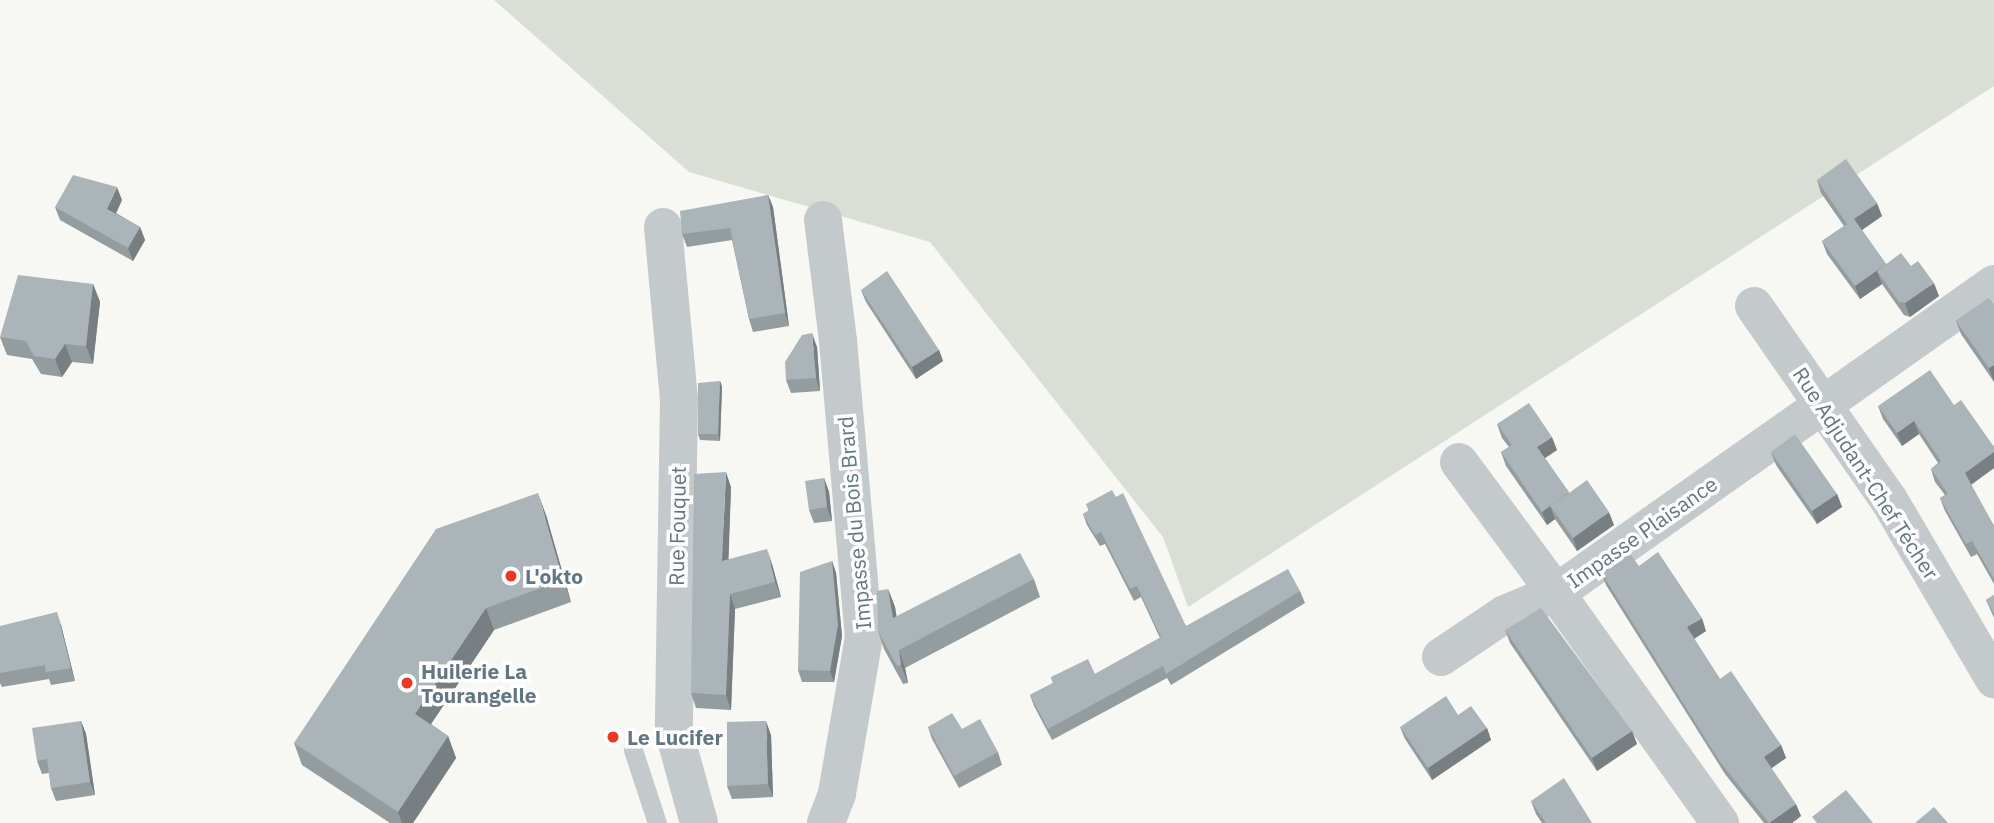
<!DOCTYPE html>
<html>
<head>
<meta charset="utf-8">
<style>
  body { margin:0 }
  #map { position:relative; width:1994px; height:823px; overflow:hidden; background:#f7f7f4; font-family:"IBM Plex Sans",sans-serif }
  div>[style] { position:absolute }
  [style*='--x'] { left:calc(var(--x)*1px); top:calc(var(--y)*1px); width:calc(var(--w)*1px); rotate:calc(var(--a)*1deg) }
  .green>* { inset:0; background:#d9dfd4 }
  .lane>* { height:19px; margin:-9.5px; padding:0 9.5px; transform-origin:9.5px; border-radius:9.5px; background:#c4c9cb }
  .street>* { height:38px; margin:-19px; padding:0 19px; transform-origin:19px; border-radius:19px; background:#c4c9cb }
  .wall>* { inset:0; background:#939c9f }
  .shaded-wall>* { inset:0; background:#787f82 }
  .building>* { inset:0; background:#abb5b9 }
  .dots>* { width:19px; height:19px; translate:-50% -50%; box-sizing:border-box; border:4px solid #fff; border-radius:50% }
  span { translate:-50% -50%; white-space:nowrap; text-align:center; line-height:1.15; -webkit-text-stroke:7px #fff; paint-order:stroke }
  .street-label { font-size:21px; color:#617680 }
  .poi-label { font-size:21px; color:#617680; font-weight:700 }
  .left { translate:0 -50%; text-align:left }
</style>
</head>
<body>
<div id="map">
  <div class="green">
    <i style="clip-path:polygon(494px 0,1994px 0,1994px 86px,1188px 607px,1163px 537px,930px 242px,689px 172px)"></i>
  </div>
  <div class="lane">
    <i style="--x:633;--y:750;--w:77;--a:71.8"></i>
  </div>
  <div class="street">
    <i style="--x:823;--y:220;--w:122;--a:82.9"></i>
    <i style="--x:838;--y:341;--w:297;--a:85"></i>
    <i style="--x:864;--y:637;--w:159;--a:99.8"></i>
    <i style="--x:837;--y:794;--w:31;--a:111"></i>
    <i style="--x:663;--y:227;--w:173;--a:84.7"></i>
    <i style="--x:679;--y:399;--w:333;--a:90.9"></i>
    <i style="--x:674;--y:732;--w:94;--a:74.6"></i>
    <i style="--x:1754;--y:306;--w:236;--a:55.2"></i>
    <i style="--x:1889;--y:500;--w:208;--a:59.6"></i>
    <i style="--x:1441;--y:657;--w:77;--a:-33.9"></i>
    <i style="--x:1505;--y:614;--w:55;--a:-22.4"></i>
    <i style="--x:1556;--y:593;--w:163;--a:-126.5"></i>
    <i style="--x:1720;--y:823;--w:282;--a:-125.5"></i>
    <i style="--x:1556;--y:593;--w:536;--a:-35.2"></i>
  </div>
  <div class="wall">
    <i style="clip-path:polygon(1817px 180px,1882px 216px,1862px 230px,1886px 264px,1911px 266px,1939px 296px,1910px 317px,1904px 315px,1882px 284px,1860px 299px,1827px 254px,1822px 241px,1844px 226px,1821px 193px)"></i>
    <i style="clip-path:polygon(768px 195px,773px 207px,789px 326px,753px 332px,749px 319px,732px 240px,687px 247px,682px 234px)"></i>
    <i style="clip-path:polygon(122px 200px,116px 213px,140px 227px,145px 240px,133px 261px,60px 220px,55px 207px)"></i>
    <i style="clip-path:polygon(93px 284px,100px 302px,93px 364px,72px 362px,62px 377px,41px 374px,32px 359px,7px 355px,0 337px)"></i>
    <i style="clip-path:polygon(861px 290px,939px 350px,943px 361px,916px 379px,866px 302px)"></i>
    <i style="clip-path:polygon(1989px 298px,1994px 382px,1961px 334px,1956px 321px)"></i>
    <i style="clip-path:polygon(817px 347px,820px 391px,791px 393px,786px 380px)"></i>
    <i style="clip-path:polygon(720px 381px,722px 387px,720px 441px,700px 440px,698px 434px)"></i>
    <i style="clip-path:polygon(1954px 405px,1994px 447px,1994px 468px,1971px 485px,1994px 526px,1994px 584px,1977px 554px,1971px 557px,1945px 511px,1940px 498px,1945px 495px,1935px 482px,1931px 469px,1938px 463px,1919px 434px,1902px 446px,1883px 419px,1878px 406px)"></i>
    <i style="clip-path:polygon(1497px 424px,1557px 450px,1545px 458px,1569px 493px,1614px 525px,1577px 551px,1555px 519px,1547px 525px,1506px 466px,1501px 452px,1509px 447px,1502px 438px)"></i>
    <i style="clip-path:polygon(1771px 452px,1837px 494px,1842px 507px,1817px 524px,1776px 465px)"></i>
    <i style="clip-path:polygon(824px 478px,829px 492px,832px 521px,814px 523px,809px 510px)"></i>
    <i style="clip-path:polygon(731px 487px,728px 559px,772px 564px,781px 597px,735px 609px,731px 710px,696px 708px,691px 693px)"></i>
    <i style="clip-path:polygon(1086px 504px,1186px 626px,1300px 591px,1305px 603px,1171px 685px,1167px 678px,1052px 740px,1034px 706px,1030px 695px,1053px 683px,1051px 677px,1095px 674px,1160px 638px,1141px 597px,1134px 601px,1105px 544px,1100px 546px,1087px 525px,1083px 514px,1089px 511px)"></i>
    <i style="clip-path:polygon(546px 515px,571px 602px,494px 630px,431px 724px,448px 736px,456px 758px,413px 823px,390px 823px,302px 765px,294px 743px)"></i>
    <i style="clip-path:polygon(832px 561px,836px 573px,842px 636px,834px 682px,802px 682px,798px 670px)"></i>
    <i style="clip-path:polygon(1601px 572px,1706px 631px,1694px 639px,1720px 679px,1781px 745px,1786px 758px,1771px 768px,1801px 816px,1792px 823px,1764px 823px,1725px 774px,1606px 585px)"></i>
    <i style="clip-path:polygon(1034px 579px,1040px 597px,905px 668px,908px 683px,903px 684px,884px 649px,878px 631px,888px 589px,895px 607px,896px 617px)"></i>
    <i style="clip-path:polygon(1994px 595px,1994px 618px,1986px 600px)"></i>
    <i style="clip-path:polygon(61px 625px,75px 681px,51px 685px,49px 679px,2px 687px,0 683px,0 626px)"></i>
    <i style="clip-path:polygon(1505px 630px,1632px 731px,1637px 744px,1597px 771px,1510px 643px)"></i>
    <i style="clip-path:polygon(1458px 715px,1487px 728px,1491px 740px,1432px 780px,1405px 739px,1400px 727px)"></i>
    <i style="clip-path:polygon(81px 721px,86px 734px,95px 795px,56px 801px,51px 788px,49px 773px,42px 774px,37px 761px)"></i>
    <i style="clip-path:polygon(928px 727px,962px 729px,998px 752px,1002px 765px,959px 788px,932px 739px)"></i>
    <i style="clip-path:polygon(771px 735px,773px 797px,732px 799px,727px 786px)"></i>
    <i style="clip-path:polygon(1531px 801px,1592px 823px,1542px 823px,1536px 814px)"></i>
  </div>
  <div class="shaded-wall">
    <i style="clip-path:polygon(117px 187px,122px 200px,112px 222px,107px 209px)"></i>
    <i style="clip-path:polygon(768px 195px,773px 207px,789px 326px,785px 313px)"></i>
    <i style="clip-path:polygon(1877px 203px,1882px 216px,1859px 232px,1854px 219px)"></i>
    <i style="clip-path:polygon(140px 227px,145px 240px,133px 261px,128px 248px)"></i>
    <i style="clip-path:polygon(1886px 264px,1877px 271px,1882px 284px,1860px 299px,1855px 286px)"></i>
    <i style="clip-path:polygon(1934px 283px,1939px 296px,1910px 317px,1905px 303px)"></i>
    <i style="clip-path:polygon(93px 284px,100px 302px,93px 364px,86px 346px)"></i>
    <i style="clip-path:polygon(812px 333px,817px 347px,820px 391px,816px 378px)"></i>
    <i style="clip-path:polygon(65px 344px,72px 362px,62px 377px,55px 359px)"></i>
    <i style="clip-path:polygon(939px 350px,943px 361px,916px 379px,912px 367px)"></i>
    <i style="clip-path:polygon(1994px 365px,1994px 382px,1989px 368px)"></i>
    <i style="clip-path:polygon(720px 381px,722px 387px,720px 441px,718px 434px)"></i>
    <i style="clip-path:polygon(1914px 421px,1919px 434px,1902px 446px,1897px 433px)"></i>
    <i style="clip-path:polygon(1552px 437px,1557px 450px,1542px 460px,1537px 447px)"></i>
    <i style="clip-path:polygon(1994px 452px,1994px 468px,1969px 486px,1965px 473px)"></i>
    <i style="clip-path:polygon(726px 472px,731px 487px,728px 576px,722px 561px)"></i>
    <i style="clip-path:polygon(824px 478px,829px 492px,832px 521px,827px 507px)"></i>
    <i style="clip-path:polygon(538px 493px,546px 515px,571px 602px,563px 580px)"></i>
    <i style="clip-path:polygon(1837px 494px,1842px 507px,1817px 524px,1812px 511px)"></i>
    <i style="clip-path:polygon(1550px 506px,1555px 519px,1547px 525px,1542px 512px)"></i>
    <i style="clip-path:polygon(1609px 512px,1614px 525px,1577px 551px,1573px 538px)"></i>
    <i style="clip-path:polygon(767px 549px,772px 564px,781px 597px,775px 582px)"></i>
    <i style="clip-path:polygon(832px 561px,836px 573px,842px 636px,834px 682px,830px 671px)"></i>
    <i style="clip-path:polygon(888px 589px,895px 607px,900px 636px,893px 618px)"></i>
    <i style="clip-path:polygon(730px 594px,735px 609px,731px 710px,726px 695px)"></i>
    <i style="clip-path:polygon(486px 608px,494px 630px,423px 736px,415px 714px)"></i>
    <i style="clip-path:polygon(57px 612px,61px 625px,75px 681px,71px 668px)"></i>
    <i style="clip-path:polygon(1702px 618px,1706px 631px,1692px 640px,1687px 627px)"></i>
    <i style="clip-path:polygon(899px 650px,905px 668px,908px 683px,901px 665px)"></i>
    <i style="clip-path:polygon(81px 721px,86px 734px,95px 795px,90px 782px)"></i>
    <i style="clip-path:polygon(766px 721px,771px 735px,773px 797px,768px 784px)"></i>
    <i style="clip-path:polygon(1487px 728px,1491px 740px,1432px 780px,1428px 768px)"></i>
    <i style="clip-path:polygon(1632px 731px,1637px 744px,1597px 771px,1592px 758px)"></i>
    <i style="clip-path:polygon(448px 736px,456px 758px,413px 823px,402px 823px,398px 812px)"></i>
    <i style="clip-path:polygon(1781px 745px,1786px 758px,1769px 770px,1764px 757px)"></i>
    <i style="clip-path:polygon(1796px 804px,1801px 816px,1792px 823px,1769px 823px)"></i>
  </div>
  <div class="building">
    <i style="clip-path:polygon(1846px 159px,1877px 203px,1854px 219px,1886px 264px,1855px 286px,1822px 241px,1847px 224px,1817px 180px)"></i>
    <i style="clip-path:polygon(73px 175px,117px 187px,107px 209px,140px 227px,128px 248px,55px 207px)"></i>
    <i style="clip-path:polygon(768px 195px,785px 313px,749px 319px,730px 228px,682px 234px,680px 211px)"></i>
    <i style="clip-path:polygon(1901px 253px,1911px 266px,1918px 261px,1934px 283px,1905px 303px,1899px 302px,1877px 271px)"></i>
    <i style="clip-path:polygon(887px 271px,939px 350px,912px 367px,861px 290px)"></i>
    <i style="clip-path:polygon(18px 275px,93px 284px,86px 346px,65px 344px,55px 359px,34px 356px,26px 341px,0 337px)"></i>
    <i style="clip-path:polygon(1989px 298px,1994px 304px,1994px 365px,1989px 368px,1956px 321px)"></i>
    <i style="clip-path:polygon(812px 333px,816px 378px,786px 380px,785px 362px,802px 335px)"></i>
    <i style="clip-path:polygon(1930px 370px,1954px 405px,1961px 400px,1994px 447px,1994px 452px,1965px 473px,1994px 526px,1994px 579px,1972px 541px,1966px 544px,1940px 498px,1948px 494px,1931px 469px,1941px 461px,1914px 421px,1897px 433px,1878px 406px)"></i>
    <i style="clip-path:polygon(720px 381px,718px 434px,698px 434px,698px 383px)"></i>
    <i style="clip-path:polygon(1529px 403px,1552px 437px,1537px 447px,1569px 492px,1551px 506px,1587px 480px,1609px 512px,1573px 538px,1550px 506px,1542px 512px,1501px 452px,1512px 445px,1497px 424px)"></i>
    <i style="clip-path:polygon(1795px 434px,1837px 494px,1812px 511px,1771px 452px)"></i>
    <i style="clip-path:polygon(726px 472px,722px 561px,767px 549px,775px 582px,730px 594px,726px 695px,691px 693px,694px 474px)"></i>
    <i style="clip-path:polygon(824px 478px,827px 507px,809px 510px,805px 481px)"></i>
    <i style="clip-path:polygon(1112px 490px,1116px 497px,1123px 493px,1186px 626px,1288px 569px,1300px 591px,1166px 674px,1163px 666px,1048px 729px,1030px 695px,1053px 683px,1051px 677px,1088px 659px,1095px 674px,1161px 637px,1137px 586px,1130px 589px,1101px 532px,1095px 535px,1083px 514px,1089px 510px,1086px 504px)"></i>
    <i style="clip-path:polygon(538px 493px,563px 580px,486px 608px,415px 714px,448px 736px,398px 812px,294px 743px,436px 529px)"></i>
    <i style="clip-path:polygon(1629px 552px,1639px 566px,1658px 552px,1702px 618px,1687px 627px,1720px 679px,1731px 671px,1781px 745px,1764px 757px,1796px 804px,1769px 823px,1720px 762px,1601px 572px)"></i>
    <i style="clip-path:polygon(1020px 553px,1034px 579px,899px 650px,901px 665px,897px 666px,878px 631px,877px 591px,888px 589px,893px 618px)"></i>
    <i style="clip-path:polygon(832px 561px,838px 625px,830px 671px,798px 670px,800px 572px)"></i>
    <i style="clip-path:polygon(1994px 595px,1994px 614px,1986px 600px)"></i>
    <i style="clip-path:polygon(1541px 608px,1632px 731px,1592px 758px,1505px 630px)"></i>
    <i style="clip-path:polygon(57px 612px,71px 668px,46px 672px,45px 665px,0 673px,0 626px)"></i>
    <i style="clip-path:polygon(1446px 696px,1458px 715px,1471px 706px,1487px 728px,1428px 768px,1400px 727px)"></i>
    <i style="clip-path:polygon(952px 713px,962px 729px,980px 719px,998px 752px,954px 776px,928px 727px)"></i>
    <i style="clip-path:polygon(81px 721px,90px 782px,51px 788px,47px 759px,37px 761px,32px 728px)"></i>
    <i style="clip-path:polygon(766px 721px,768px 784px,727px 786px,727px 722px)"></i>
    <i style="clip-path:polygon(1564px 778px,1592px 823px,1546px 823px,1531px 801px)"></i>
    <i style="clip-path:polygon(1846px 790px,1873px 823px,1817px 823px,1812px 817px)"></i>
    <i style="clip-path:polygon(1934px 807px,1948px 823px,1915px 823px)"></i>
  </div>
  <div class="dots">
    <i style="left:511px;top:576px;background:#ea3821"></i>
    <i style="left:407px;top:683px;background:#ea3821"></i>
    <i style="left:613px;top:737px;background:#ea3821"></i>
  </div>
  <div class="street-label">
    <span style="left:1866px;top:473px;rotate:57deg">Rue Adjudant-Chef Técher</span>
    <span style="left:854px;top:523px;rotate:-95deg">Impasse du Bois Brard</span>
    <span style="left:677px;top:526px;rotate:-89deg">Rue Fouquet</span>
    <span style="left:1642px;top:532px;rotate:-35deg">Impasse Plaisance</span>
  </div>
  <div class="poi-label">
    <span class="left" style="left:525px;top:576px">L'okto</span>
    <span class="left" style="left:421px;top:683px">Huilerie La<br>Tourangelle</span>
    <span class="left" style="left:627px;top:737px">Le Lucifer</span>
  </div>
</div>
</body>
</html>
